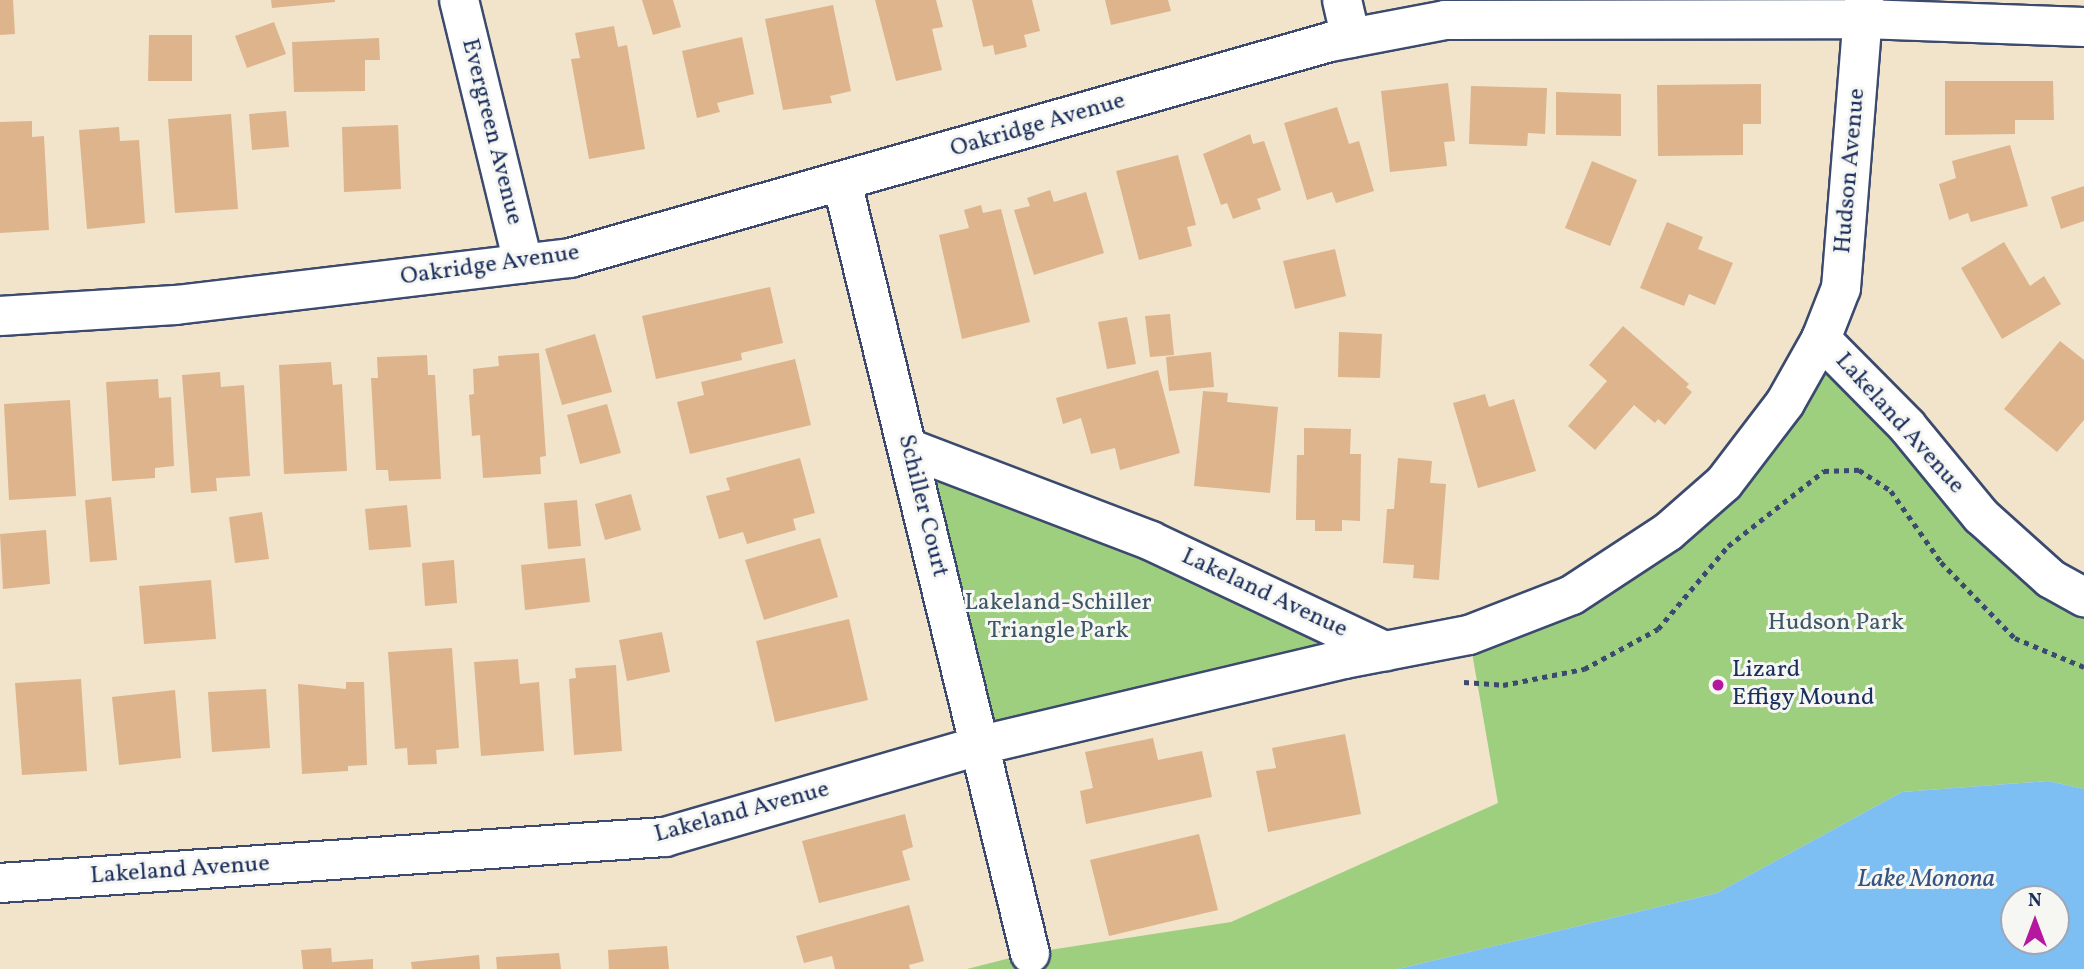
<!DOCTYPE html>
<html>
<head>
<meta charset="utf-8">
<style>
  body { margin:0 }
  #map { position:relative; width:2084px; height:969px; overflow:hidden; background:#f1e4cb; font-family:Vollkorn,serif }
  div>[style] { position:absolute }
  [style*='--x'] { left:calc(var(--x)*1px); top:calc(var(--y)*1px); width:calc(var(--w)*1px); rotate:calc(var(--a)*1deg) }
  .green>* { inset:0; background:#9dcf7f }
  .water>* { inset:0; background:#7dbff3 }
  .building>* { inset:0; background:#deb48d }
  .path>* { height:4.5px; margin-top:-2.25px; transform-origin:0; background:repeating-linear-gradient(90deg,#3b4a6e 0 5px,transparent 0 10px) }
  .roads { filter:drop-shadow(2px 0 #3b4a6e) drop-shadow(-2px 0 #3b4a6e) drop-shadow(0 2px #3b4a6e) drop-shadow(0 -2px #3b4a6e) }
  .minor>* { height:38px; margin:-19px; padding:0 19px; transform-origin:19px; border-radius:19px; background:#fff }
  .dots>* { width:19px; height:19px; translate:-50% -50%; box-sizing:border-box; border:4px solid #f6f6f2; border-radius:50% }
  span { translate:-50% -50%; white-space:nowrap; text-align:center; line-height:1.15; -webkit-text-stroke:6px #f6f6f2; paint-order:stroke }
  .street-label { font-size:24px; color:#1b2f5e }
  .park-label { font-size:24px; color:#3c5766 }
  .poi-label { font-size:24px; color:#1b2f5e }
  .left { translate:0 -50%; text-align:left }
  .water-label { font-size:26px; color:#345383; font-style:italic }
  .north { position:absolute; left:2000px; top:885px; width:70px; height:70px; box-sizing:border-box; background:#f6f6f2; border:2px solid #9ea6b7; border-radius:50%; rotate:0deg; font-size:19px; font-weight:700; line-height:28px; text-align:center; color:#1b2f5e }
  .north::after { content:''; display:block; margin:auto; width:24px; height:32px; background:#b5179e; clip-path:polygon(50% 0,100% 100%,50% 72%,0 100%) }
</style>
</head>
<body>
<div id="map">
  <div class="green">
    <i style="clip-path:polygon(1821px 339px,2084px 597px,2084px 789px,2048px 781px,1902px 792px,1717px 893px,1398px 969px,967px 969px,1030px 953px,1231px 922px,1498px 803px,1469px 635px,1668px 532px)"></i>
    <i style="clip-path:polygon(908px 448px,1385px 651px,981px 745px)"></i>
  </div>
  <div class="water">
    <i style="clip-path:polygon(evenodd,2048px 781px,2084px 789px,2084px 969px,1398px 969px,1717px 893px,1902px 792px,2048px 781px,2014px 899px,2056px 899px,2056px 941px,2014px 941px,2014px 899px)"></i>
  </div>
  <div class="building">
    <i style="clip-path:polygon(0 0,13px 0,15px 34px,0 35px)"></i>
    <i style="clip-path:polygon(271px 0,335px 0,335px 2px,272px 8px)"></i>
    <i style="clip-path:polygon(642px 0,673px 0,681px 27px,653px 35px)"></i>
    <i style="clip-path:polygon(875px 0,936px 0,943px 27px,932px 29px,942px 70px,896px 81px)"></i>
    <i style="clip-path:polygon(972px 0,1032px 0,1040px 31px,1024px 35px,1027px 47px,995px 55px,993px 45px,983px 47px)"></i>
    <i style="clip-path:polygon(1105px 0,1168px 0,1171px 11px,1111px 25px)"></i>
    <i style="clip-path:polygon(833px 5px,851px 91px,830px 96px,832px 103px,783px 110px,765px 19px)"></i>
    <i style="clip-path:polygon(274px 22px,286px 54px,247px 68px,235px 36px)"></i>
    <i style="clip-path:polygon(614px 26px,618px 47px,627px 45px,645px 149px,589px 159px,571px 59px,580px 58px,575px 33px)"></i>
    <i style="clip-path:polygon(149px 35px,192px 35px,192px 81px,148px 81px)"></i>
    <i style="clip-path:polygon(742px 37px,754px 94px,717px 103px,720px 112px,697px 118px,682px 51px)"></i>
    <i style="clip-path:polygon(379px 38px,380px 60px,365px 60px,365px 91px,294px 92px,292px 42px)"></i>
    <i style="clip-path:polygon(1945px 81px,2053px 81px,2054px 120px,2015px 120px,2015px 134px,1945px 135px)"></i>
    <i style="clip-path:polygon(1448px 83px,1455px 141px,1444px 142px,1447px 166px,1390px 172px,1381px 91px)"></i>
    <i style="clip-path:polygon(1761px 84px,1761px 124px,1743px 124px,1743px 155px,1658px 156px,1657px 85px)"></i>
    <i style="clip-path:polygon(1471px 86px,1547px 88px,1545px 134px,1528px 133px,1527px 146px,1469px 144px)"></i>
    <i style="clip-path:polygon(1556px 92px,1621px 94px,1621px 136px,1556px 135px)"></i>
    <i style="clip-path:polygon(1337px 107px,1349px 144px,1359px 141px,1374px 191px,1336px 203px,1332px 192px,1307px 200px,1284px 123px)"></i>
    <i style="clip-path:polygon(286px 111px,289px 147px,252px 150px,249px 114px)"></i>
    <i style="clip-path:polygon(231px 114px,238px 209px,175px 213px,168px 119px)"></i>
    <i style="clip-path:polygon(32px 121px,32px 137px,44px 136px,49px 230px,0 233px,0 122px)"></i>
    <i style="clip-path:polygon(398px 125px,401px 189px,344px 192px,342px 127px)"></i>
    <i style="clip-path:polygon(119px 127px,120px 141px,139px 140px,145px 223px,87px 229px,79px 130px)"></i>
    <i style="clip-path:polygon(1250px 134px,1253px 144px,1264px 141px,1281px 190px,1257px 199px,1261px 209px,1233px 219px,1227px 203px,1221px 205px,1203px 154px)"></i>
    <i style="clip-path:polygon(2010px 145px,2028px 206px,1971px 222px,1968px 213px,1949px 220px,1939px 184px,1956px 178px,1952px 161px)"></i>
    <i style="clip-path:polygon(1178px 155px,1196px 225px,1187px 227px,1192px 246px,1139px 260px,1116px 171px)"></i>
    <i style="clip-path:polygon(1592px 161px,1637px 180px,1610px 246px,1565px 228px)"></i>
    <i style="clip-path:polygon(2084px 186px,2084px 221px,2061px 229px,2051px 197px)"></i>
    <i style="clip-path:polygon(1050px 190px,1054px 202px,1086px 192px,1104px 253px,1034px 275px,1014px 210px,1030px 206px,1027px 198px)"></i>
    <i style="clip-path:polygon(981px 205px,983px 213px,1001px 209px,1030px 322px,962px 339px,939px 235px,969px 228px,964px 210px)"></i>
    <i style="clip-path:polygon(1667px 222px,1703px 237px,1698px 249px,1733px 263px,1715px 305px,1689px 294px,1684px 306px,1640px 288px)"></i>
    <i style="clip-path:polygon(2004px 242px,2030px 286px,2044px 276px,2061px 304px,2002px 339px,1961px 268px)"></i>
    <i style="clip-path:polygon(1335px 249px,1346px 296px,1295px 309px,1283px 261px)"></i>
    <i style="clip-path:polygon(770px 287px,783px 343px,741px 353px,742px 360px,656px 379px,642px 316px)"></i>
    <i style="clip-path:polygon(1170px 314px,1174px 355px,1150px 357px,1145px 316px)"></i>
    <i style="clip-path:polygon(1127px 317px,1136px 364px,1107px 369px,1098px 322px)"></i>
    <i style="clip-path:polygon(1623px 326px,1689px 384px,1686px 387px,1692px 392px,1665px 425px,1658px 419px,1655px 423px,1634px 405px,1595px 450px,1568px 426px,1607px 381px,1589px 365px)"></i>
    <i style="clip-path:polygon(1339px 332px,1382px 334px,1380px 378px,1338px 377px)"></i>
    <i style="clip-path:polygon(595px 334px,612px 392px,562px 405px,545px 349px)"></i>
    <i style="clip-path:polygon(2060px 341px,2084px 360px,2084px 420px,2057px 452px,2004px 409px)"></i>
    <i style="clip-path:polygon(1211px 352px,1214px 387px,1169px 391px,1166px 357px)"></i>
    <i style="clip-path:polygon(539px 353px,546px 456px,540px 457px,541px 474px,483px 478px,480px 435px,472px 436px,469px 395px,474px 394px,473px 369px,499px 366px,498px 356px)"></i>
    <i style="clip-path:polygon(427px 355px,428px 375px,435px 375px,441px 479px,389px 481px,388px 470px,376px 470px,371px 378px,378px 378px,377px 357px)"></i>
    <i style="clip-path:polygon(795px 359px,811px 425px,690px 454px,677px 402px,704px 395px,701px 382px)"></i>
    <i style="clip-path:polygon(331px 362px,333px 385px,342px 384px,347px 471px,284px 474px,279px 365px)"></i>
    <i style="clip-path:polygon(1158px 370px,1180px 453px,1120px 470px,1115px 448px,1091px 454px,1081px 418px,1063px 424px,1056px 398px)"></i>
    <i style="clip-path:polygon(220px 372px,221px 387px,244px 385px,250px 476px,216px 478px,217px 491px,191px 493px,182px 375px)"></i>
    <i style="clip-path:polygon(158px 379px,159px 398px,171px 397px,174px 466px,155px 468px,155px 478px,112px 481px,106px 382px)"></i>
    <i style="clip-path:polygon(1203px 391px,1228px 393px,1227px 402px,1278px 407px,1270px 493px,1194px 486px)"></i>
    <i style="clip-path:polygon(1485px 394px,1489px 407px,1514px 399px,1536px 471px,1478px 488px,1453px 403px)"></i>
    <i style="clip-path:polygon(70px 400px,76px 496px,9px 500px,4px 404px)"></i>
    <i style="clip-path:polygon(607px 404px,621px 453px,580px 464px,567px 415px)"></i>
    <i style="clip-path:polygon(1304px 428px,1351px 429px,1350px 454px,1361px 454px,1360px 521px,1342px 520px,1342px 531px,1315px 531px,1315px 520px,1296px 520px,1297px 455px,1304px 455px)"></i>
    <i style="clip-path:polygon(800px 458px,815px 513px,793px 519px,796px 530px,747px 544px,743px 532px,719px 539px,706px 496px,730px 490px,726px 478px)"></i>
    <i style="clip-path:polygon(1398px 458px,1432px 461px,1430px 483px,1446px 484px,1439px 580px,1413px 578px,1414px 565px,1383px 563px,1387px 509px,1394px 509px)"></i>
    <i style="clip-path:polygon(631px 494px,641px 530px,605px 540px,595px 504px)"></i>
    <i style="clip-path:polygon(111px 497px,117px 560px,90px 562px,85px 500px)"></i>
    <i style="clip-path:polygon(577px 500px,581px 546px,548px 549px,544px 503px)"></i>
    <i style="clip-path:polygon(407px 505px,411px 547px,369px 550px,365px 509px)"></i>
    <i style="clip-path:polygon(262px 512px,269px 559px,235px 563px,229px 517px)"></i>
    <i style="clip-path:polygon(46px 530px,50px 584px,3px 589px,0 534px)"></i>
    <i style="clip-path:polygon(820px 538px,838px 597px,764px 620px,745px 560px)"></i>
    <i style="clip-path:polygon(585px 558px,590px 602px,525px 610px,521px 565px)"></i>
    <i style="clip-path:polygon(454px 560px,457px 603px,425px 606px,422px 563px)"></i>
    <i style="clip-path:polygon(211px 580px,216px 639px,144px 644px,139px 586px)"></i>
    <i style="clip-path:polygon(849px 619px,868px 700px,775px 722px,756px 641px)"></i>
    <i style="clip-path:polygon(662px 632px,670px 672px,627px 681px,619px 640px)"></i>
    <i style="clip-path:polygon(452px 648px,459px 748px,436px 750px,437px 764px,408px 765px,407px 748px,395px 749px,388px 652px)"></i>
    <i style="clip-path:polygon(518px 659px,520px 684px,539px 682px,544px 751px,481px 756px,474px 662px)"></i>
    <i style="clip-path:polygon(616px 665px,622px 751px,574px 755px,569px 679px,576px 678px,575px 668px)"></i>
    <i style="clip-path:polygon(81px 679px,87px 771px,22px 775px,15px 683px)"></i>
    <i style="clip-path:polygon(346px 682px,364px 682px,367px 765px,348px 766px,348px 771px,302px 774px,298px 684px,346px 689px)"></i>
    <i style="clip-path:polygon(266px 689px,270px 748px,212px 752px,208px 692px)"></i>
    <i style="clip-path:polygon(175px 690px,181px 758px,119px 765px,112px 697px)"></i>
    <i style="clip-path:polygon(1345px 734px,1361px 814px,1268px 832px,1256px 771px,1276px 768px,1272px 748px)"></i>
    <i style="clip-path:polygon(1153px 738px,1158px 760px,1202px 751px,1212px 797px,1086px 824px,1080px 791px,1093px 788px,1085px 752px)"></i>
    <i style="clip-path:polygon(905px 814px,913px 847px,902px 851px,910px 880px,819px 903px,802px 841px)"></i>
    <i style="clip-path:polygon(1199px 834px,1218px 910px,1109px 936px,1090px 860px)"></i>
    <i style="clip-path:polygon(909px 905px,924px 961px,909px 965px,910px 969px,835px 969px,832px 956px,804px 963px,796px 936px)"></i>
    <i style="clip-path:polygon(667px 946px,669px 969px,609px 969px,608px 950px)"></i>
    <i style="clip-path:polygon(331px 948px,332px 962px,373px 959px,373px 969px,303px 969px,301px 950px)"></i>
    <i style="clip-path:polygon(559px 953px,561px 969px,497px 969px,496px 957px)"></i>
    <i style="clip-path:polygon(479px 955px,480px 969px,412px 969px,411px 962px)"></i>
  </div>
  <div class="path">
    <i style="--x:1464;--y:682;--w:39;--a:4"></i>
    <i style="--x:1503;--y:685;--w:83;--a:-11.2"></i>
    <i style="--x:1584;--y:669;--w:84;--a:-28.4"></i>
    <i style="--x:1658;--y:629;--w:109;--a:-49.9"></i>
    <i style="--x:1728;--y:546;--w:122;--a:-38"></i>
    <i style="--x:1824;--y:471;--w:35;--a:-2"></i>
    <i style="--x:1859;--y:470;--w:38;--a:33"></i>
    <i style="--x:1891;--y:491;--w:87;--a:54.8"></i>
    <i style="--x:1941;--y:562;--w:106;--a:45.8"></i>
    <i style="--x:2015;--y:638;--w:75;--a:22.8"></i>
  </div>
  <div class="roads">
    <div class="minor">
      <i style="--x:459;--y:0;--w:271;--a:76.3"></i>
      <i style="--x:1342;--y:0;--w:39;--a:77"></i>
      <i style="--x:842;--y:182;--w:794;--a:76.3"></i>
      <i style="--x:0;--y:316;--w:176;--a:-3.6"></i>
      <i style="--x:176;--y:305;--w:397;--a:-6.8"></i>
      <i style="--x:570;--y:258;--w:790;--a:-15.87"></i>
      <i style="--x:1330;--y:42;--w:117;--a:-10.8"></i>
      <i style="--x:1445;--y:20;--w:419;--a:-0.1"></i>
      <i style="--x:1864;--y:19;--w:220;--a:2.1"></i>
      <i style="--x:1821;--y:339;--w:122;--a:45.3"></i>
      <i style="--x:1907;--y:426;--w:117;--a:50.6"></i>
      <i style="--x:1981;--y:516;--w:94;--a:42"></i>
      <i style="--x:2051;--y:579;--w:38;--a:29"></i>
      <i style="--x:908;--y:448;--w:260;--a:20.9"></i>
      <i style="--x:1151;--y:541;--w:259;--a:25.2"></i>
      <i style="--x:0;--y:883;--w:667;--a:-3.96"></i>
      <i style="--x:665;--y:837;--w:329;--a:-16.2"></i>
      <i style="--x:981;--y:745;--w:373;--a:-13.3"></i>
      <i style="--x:1344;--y:659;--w:127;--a:-10.9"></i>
      <i style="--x:1469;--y:635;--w:110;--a:-21.2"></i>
      <i style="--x:1572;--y:595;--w:115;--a:-33.3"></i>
      <i style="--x:1668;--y:532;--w:74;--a:-41.2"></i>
      <i style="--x:1724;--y:483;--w:101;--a:-52.7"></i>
      <i style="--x:1785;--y:403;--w:73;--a:-60.6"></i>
      <i style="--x:1821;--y:339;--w:55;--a:-68.6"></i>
      <i style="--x:1841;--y:288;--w:289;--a:-85.4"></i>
    </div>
  </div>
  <div class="dots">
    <i style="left:1718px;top:685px;background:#b5179e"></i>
  </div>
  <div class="street-label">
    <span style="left:1038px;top:126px;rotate:-16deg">Oakridge Avenue</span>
    <span style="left:491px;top:132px;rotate:76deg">Evergreen Avenue</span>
    <span style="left:1851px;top:171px;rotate:-85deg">Hudson Avenue</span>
    <span style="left:490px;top:266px;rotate:-8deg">Oakridge Avenue</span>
    <span style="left:1899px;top:424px;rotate:48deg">Lakeland Avenue</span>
    <span style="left:922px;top:506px;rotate:76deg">Schiller Court</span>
    <span style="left:1264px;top:594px;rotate:25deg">Lakeland Avenue</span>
    <span style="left:742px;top:813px;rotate:-15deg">Lakeland Avenue</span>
    <span style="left:180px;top:871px;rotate:-4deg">Lakeland Avenue</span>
  </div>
  <div class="park-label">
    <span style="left:1058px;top:618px">Lakeland-Schiller<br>Triangle Park</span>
    <span style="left:1836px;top:624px">Hudson Park</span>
  </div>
  <div class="poi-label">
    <span class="left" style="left:1732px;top:685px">Lizard<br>Effigy Mound</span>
  </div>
  <div class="water-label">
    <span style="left:1926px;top:880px">Lake Monona</span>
  </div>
  <div class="north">N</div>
</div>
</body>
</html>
